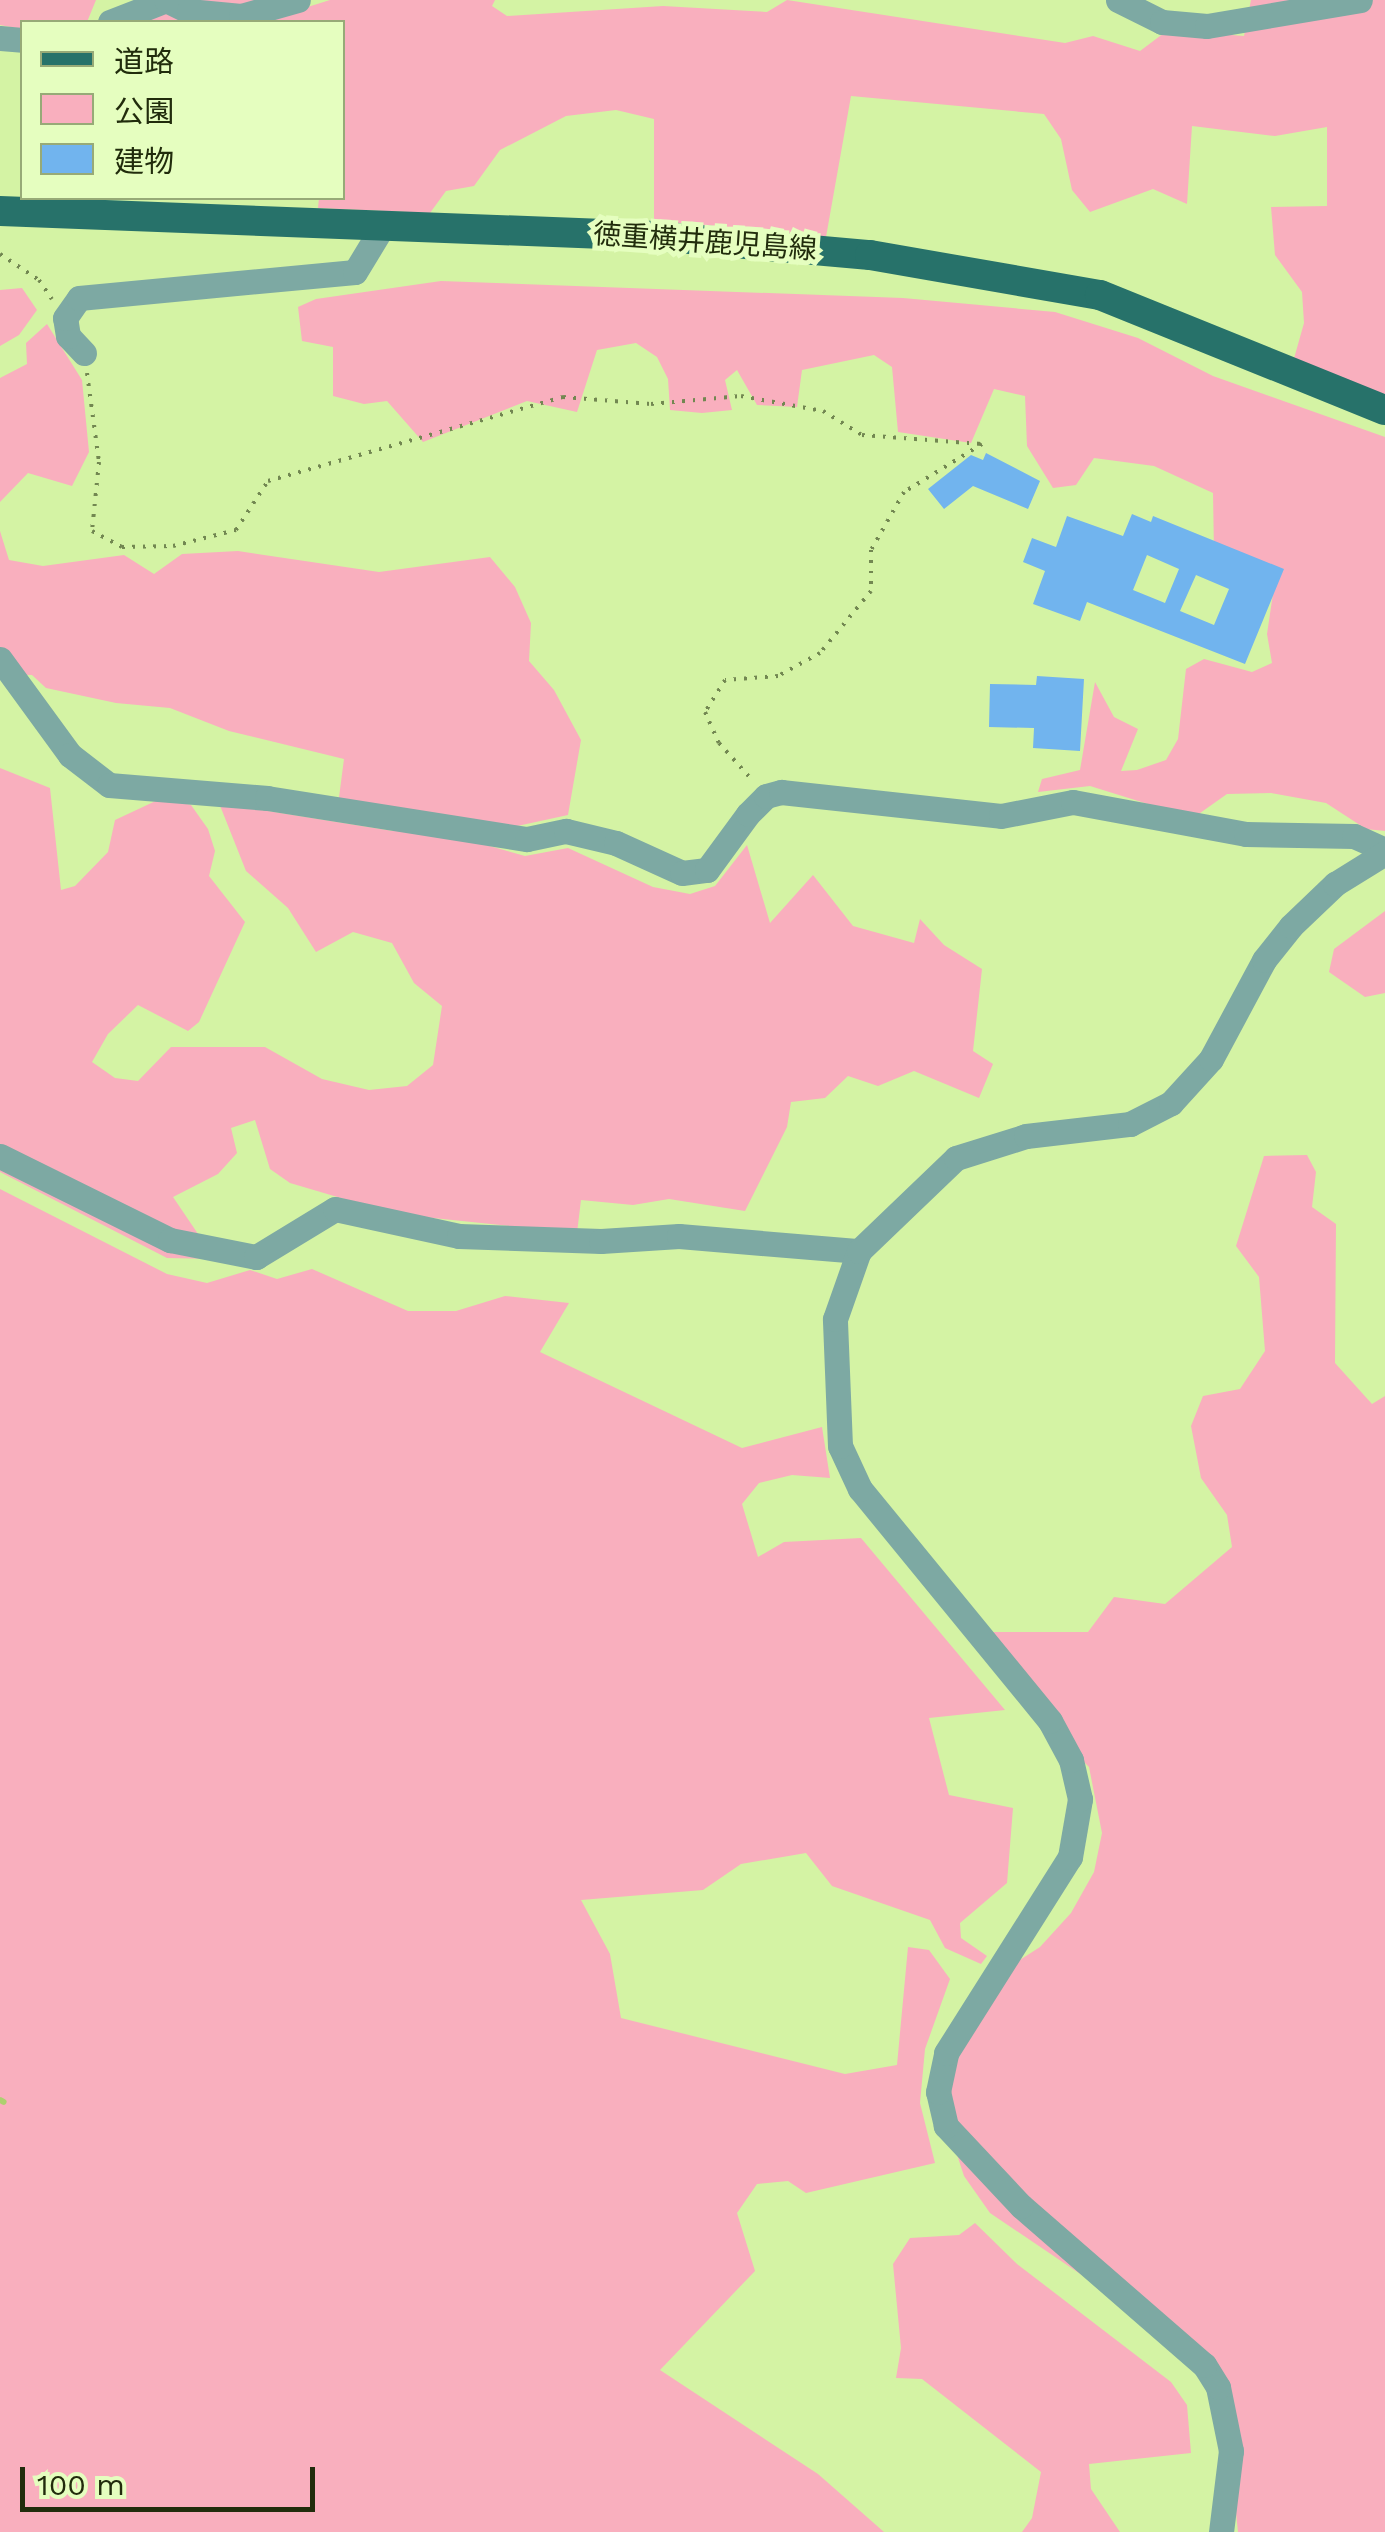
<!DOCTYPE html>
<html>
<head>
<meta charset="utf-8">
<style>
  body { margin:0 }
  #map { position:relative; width:1385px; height:2532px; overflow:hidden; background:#d4f3a4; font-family:"Work Sans","Noto Sans JP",sans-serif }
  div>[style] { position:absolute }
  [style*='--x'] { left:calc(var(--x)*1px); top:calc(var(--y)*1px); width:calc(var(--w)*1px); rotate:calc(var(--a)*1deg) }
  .green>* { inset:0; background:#f9afbe }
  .stream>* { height:6px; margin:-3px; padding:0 3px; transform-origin:3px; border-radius:3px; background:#add06f }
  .building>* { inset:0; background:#71b4ee }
  .path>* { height:4px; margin-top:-2px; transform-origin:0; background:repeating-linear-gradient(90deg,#728751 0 2.5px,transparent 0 10.5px) }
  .minor>* { height:25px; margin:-12.5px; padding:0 12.5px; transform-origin:12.5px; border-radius:12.5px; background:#7da9a3 }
  .major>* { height:30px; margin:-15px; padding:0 15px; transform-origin:15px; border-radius:15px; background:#27726a }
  span { translate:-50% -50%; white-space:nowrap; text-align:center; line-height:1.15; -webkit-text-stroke:10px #e5febf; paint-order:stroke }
  .street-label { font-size:28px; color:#212c0c }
  .legend { position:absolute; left:20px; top:20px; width:325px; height:180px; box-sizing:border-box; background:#e5febf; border:2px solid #97aa77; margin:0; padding:12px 18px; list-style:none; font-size:30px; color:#212c0c }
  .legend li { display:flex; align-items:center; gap:20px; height:50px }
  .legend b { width:50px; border:2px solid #97aa77 }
  .scale { position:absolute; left:20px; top:2467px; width:295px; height:45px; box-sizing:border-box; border:5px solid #212c0c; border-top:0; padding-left:12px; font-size:30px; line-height:35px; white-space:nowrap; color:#212c0c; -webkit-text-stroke:8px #e5febf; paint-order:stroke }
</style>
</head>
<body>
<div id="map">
  <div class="green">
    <i style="clip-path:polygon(0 0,96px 0,87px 22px,22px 22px,22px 29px,0 25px)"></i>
    <i style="clip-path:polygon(151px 0,260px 0,266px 20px,330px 0,495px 0,492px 6px,507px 16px,663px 6px,767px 12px,787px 0,1065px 43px,1093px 36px,1140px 51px,1168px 30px,1244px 36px,1251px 0,1385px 0,1385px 395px,1293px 362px,1304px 323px,1302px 292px,1275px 255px,1271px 207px,1327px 206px,1327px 127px,1275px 136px,1192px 126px,1187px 204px,1153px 189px,1090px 212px,1072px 190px,1061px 139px,1044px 114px,851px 96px,826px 237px,654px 221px,654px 119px,616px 110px,566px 116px,500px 150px,474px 186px,446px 191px,430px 213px,318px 208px,319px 198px,342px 198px,342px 22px,144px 22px)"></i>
    <i style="clip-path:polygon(441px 281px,903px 298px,1055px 312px,1138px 338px,1213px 376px,1385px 437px,1385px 831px,1366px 829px,1326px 803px,1271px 793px,1227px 794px,1193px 818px,1090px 786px,1038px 792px,1042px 779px,1080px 770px,1095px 682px,1114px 717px,1138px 729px,1121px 771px,1137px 770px,1166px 760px,1178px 739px,1186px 669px,1204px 659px,1252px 672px,1272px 663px,1267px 634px,1275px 580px,1214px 553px,1213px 493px,1154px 466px,1094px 458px,1076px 485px,1053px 488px,1027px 446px,1025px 396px,994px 389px,971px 443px,898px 432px,892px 367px,874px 355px,802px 370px,797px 407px,757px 405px,737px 370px,725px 380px,732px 410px,702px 413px,670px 410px,668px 379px,657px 357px,636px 343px,597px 350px,577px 412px,527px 401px,423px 442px,387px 401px,364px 404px,333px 396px,333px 347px,302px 341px,298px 307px,316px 299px)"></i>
    <i style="clip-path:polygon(22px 288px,37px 310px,19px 335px,0 346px,0 290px)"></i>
    <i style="clip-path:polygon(47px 324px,82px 380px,89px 452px,72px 486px,28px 473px,0 502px,0 378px,27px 364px,26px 343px)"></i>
    <i style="clip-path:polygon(0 531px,9px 560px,43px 566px,124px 555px,154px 574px,182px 554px,238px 551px,379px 572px,490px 557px,515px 587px,531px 623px,529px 661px,554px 690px,581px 740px,568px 815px,499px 830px,338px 805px,344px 759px,229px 731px,170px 708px,116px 703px,46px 688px,32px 675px,0 674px)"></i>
    <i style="clip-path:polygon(0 768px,50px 788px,61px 890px,75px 886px,108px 852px,115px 820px,162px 798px,191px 805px,208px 829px,215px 851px,209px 876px,245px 922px,199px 1022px,188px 1031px,138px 1005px,108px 1034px,92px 1062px,115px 1078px,138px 1081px,171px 1047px,265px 1047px,322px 1079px,369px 1090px,407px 1086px,433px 1065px,442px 1006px,414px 983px,392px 943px,353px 932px,316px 952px,288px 908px,246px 871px,219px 803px,393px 831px,433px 830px,525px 856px,568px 848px,653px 887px,690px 894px,715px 886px,747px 845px,770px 923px,813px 875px,853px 926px,914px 943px,920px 919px,944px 945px,982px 969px,973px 1051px,993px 1064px,979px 1098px,914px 1071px,878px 1086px,848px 1076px,825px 1098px,791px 1102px,787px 1127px,745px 1211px,669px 1199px,633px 1205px,581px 1200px,577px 1233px,395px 1214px,290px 1183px,270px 1169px,255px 1120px,231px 1128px,237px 1153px,218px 1174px,173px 1197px,215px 1259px,167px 1258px,0 1172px)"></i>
    <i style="clip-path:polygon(1385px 911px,1385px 993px,1365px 997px,1329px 972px,1334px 949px)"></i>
    <i style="clip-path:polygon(1307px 1155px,1316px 1172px,1312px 1207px,1336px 1224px,1335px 1363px,1372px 1404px,1385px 1396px,1385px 2532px,1238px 2532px,1223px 2388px,1166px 2332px,990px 2213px,964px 2176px,948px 2127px,945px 2077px,1003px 1971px,1040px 1947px,1071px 1913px,1094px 1872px,1102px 1833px,1089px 1767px,1046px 1724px,992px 1632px,1088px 1632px,1114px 1597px,1165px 1604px,1232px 1547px,1227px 1515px,1201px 1478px,1191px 1426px,1203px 1396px,1240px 1389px,1265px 1351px,1259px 1277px,1236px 1246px,1264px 1156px)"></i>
    <i style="clip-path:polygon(0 1189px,167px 1274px,207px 1283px,250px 1270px,277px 1279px,312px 1269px,408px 1311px,456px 1311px,505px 1296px,569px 1303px,540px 1352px,742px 1448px,822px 1427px,830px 1478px,792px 1475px,759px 1483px,742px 1504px,758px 1557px,784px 1542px,861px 1538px,1005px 1710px,929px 1718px,949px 1795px,1013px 1808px,1007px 1883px,960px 1923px,961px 1938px,987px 1956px,981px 1964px,945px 1948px,930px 1920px,832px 1886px,806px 1853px,741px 1864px,703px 1890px,581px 1900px,610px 1954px,621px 2018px,845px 2074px,897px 2065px,908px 1947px,929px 1950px,950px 1979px,925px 2049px,920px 2103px,935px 2163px,806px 2193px,788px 2181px,757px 2184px,737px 2213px,755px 2271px,660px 2370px,818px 2474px,884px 2532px,0 2532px)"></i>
    <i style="clip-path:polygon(975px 2223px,1017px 2264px,1171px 2382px,1187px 2405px,1191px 2453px,1089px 2464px,1091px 2489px,1120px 2532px,1022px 2532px,1032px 2518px,1041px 2472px,922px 2379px,896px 2378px,901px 2348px,893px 2264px,910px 2238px,959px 2235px)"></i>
  </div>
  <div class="stream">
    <i style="--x:0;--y:2100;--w:4;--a:27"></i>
  </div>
  <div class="building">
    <i style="clip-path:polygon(986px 453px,1040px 481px,1028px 509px,973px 486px,944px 509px,928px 489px,971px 455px,983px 460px)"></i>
    <i style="clip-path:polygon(evenodd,1132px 514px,1151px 522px,1153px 516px,1284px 569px,1245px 664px,1087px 602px,1080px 621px,1033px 604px,1045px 571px,1023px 562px,1032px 538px,1056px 547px,1067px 516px,1123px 536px,1132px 514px,1147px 555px,1179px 569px,1165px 603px,1133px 590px,1147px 555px,1132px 514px,1196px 575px,1229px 589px,1214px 625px,1180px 611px,1196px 575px)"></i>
    <i style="clip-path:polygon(1037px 676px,1084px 679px,1080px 751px,1033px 748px,1034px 728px,989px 727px,990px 684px,1036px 685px)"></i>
  </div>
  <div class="path">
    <i style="--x:0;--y:254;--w:47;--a:33.7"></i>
    <i style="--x:39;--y:280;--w:23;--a:56"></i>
    <i style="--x:87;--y:373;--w:90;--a:82.3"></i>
    <i style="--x:99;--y:462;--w:69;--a:95.8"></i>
    <i style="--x:92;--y:531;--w:34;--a:28"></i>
    <i style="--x:122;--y:547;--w:51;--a:-1.1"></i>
    <i style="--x:173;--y:546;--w:65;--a:-14.3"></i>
    <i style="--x:236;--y:530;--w:59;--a:-56.9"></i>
    <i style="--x:268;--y:481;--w:307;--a:-15.9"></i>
    <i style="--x:563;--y:397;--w:88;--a:4.5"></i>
    <i style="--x:651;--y:404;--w:90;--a:-5.1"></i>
    <i style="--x:741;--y:396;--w:83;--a:10.4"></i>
    <i style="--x:823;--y:411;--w:46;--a:31.6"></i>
    <i style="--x:862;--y:435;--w:120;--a:4.3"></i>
    <i style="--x:982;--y:444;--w:92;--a:148.4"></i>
    <i style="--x:904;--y:492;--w:67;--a:119.6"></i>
    <i style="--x:871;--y:550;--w:41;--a:90"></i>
    <i style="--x:871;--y:591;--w:80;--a:129.4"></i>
    <i style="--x:820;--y:653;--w:48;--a:151.3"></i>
    <i style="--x:778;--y:676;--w:53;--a:175.7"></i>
    <i style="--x:725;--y:680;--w:38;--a:122"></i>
    <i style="--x:705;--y:712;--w:34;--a:66"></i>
    <i style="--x:719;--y:743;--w:51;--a:48.2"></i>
  </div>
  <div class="minor">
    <i style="--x:1118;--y:0;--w:49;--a:26.6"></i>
    <i style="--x:1162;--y:22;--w:45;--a:5.1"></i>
    <i style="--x:1207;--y:26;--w:155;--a:-9.6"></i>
    <i style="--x:110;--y:22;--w:60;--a:-21.4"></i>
    <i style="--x:166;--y:0;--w:25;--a:26"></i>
    <i style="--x:189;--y:11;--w:52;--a:5.5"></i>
    <i style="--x:241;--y:16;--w:59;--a:-15.7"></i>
    <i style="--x:0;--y:38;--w:22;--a:5"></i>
    <i style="--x:84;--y:353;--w:23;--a:-133"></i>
    <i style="--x:68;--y:336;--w:18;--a:-99"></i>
    <i style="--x:65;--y:318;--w:24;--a:-55"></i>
    <i style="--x:79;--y:298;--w:277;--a:-5.4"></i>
    <i style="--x:355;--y:272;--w:54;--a:-58.7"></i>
    <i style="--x:0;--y:659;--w:119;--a:53.9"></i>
    <i style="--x:70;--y:755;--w:49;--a:37.6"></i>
    <i style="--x:109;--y:785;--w:159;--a:4.7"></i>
    <i style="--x:267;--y:798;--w:263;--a:9"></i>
    <i style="--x:527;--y:839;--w:40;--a:-12"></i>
    <i style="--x:566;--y:831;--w:51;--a:13.5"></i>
    <i style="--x:616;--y:843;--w:72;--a:24.4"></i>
    <i style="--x:682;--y:873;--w:25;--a:-7"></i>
    <i style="--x:707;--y:870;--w:69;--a:-53.8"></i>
    <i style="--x:748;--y:814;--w:25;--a:-45"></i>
    <i style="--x:766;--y:796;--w:16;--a:-15"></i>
    <i style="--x:781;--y:792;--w:221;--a:6.2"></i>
    <i style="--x:1001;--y:816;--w:73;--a:-11"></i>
    <i style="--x:1073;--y:802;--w:176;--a:10.5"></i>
    <i style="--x:1246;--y:834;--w:108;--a:1.1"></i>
    <i style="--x:1354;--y:836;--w:34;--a:24"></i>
    <i style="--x:0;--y:1156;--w:190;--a:26.3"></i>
    <i style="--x:170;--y:1240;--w:88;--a:11.2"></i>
    <i style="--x:256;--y:1257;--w:92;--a:-31.3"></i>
    <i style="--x:335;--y:1209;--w:127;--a:12.3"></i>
    <i style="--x:459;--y:1236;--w:142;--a:2"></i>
    <i style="--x:601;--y:1241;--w:78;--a:-3.7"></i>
    <i style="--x:679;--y:1236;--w:181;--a:4.8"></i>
    <i style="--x:1221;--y:2532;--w:82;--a:-83"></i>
    <i style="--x:1231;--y:2451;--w:65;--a:-101.5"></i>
    <i style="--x:1218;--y:2387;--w:26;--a:-122"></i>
    <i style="--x:1204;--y:2365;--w:242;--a:-139"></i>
    <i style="--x:1021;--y:2206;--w:110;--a:-133.2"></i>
    <i style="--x:946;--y:2126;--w:35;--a:-103"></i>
    <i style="--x:938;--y:2092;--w:40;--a:-78"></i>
    <i style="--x:946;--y:2053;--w:232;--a:-57.7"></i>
    <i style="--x:1070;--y:1857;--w:59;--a:-80.2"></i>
    <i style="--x:1080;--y:1799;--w:40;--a:-103"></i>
    <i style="--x:1071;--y:1760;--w:44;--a:-118.3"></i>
    <i style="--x:1050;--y:1721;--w:300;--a:-129.3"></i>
    <i style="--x:860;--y:1489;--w:47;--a:-114.9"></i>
    <i style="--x:840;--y:1446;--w:127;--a:-92.3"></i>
    <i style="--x:835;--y:1319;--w:72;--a:-70.6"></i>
    <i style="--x:859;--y:1251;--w:134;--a:-43.8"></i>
    <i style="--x:956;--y:1158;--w:73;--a:-17.4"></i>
    <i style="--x:1026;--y:1136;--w:105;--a:-6.6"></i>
    <i style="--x:1130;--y:1124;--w:46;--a:-27.1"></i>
    <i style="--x:1171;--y:1103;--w:59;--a:-47.7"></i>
    <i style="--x:1211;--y:1059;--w:112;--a:-61.8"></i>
    <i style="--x:1264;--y:960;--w:43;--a:-51.5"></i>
    <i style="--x:1291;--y:926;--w:61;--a:-43.7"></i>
    <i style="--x:1335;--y:884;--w:59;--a:-31.8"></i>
  </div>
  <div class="major">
    <i style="--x:0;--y:211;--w:656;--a:2.18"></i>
    <i style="--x:656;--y:236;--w:215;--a:5.1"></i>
    <i style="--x:870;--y:255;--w:233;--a:9.9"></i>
    <i style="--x:1100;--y:295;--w:307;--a:22"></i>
  </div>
  <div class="street-label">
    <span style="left:705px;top:242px;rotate:4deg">徳重横井鹿児島線</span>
  </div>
  <ul class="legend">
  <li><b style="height:12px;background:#27726a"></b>道路</li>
  <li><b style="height:28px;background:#f9afbe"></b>公園</li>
  <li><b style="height:28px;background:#71b4ee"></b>建物</li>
  </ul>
  <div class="scale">100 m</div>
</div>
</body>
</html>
